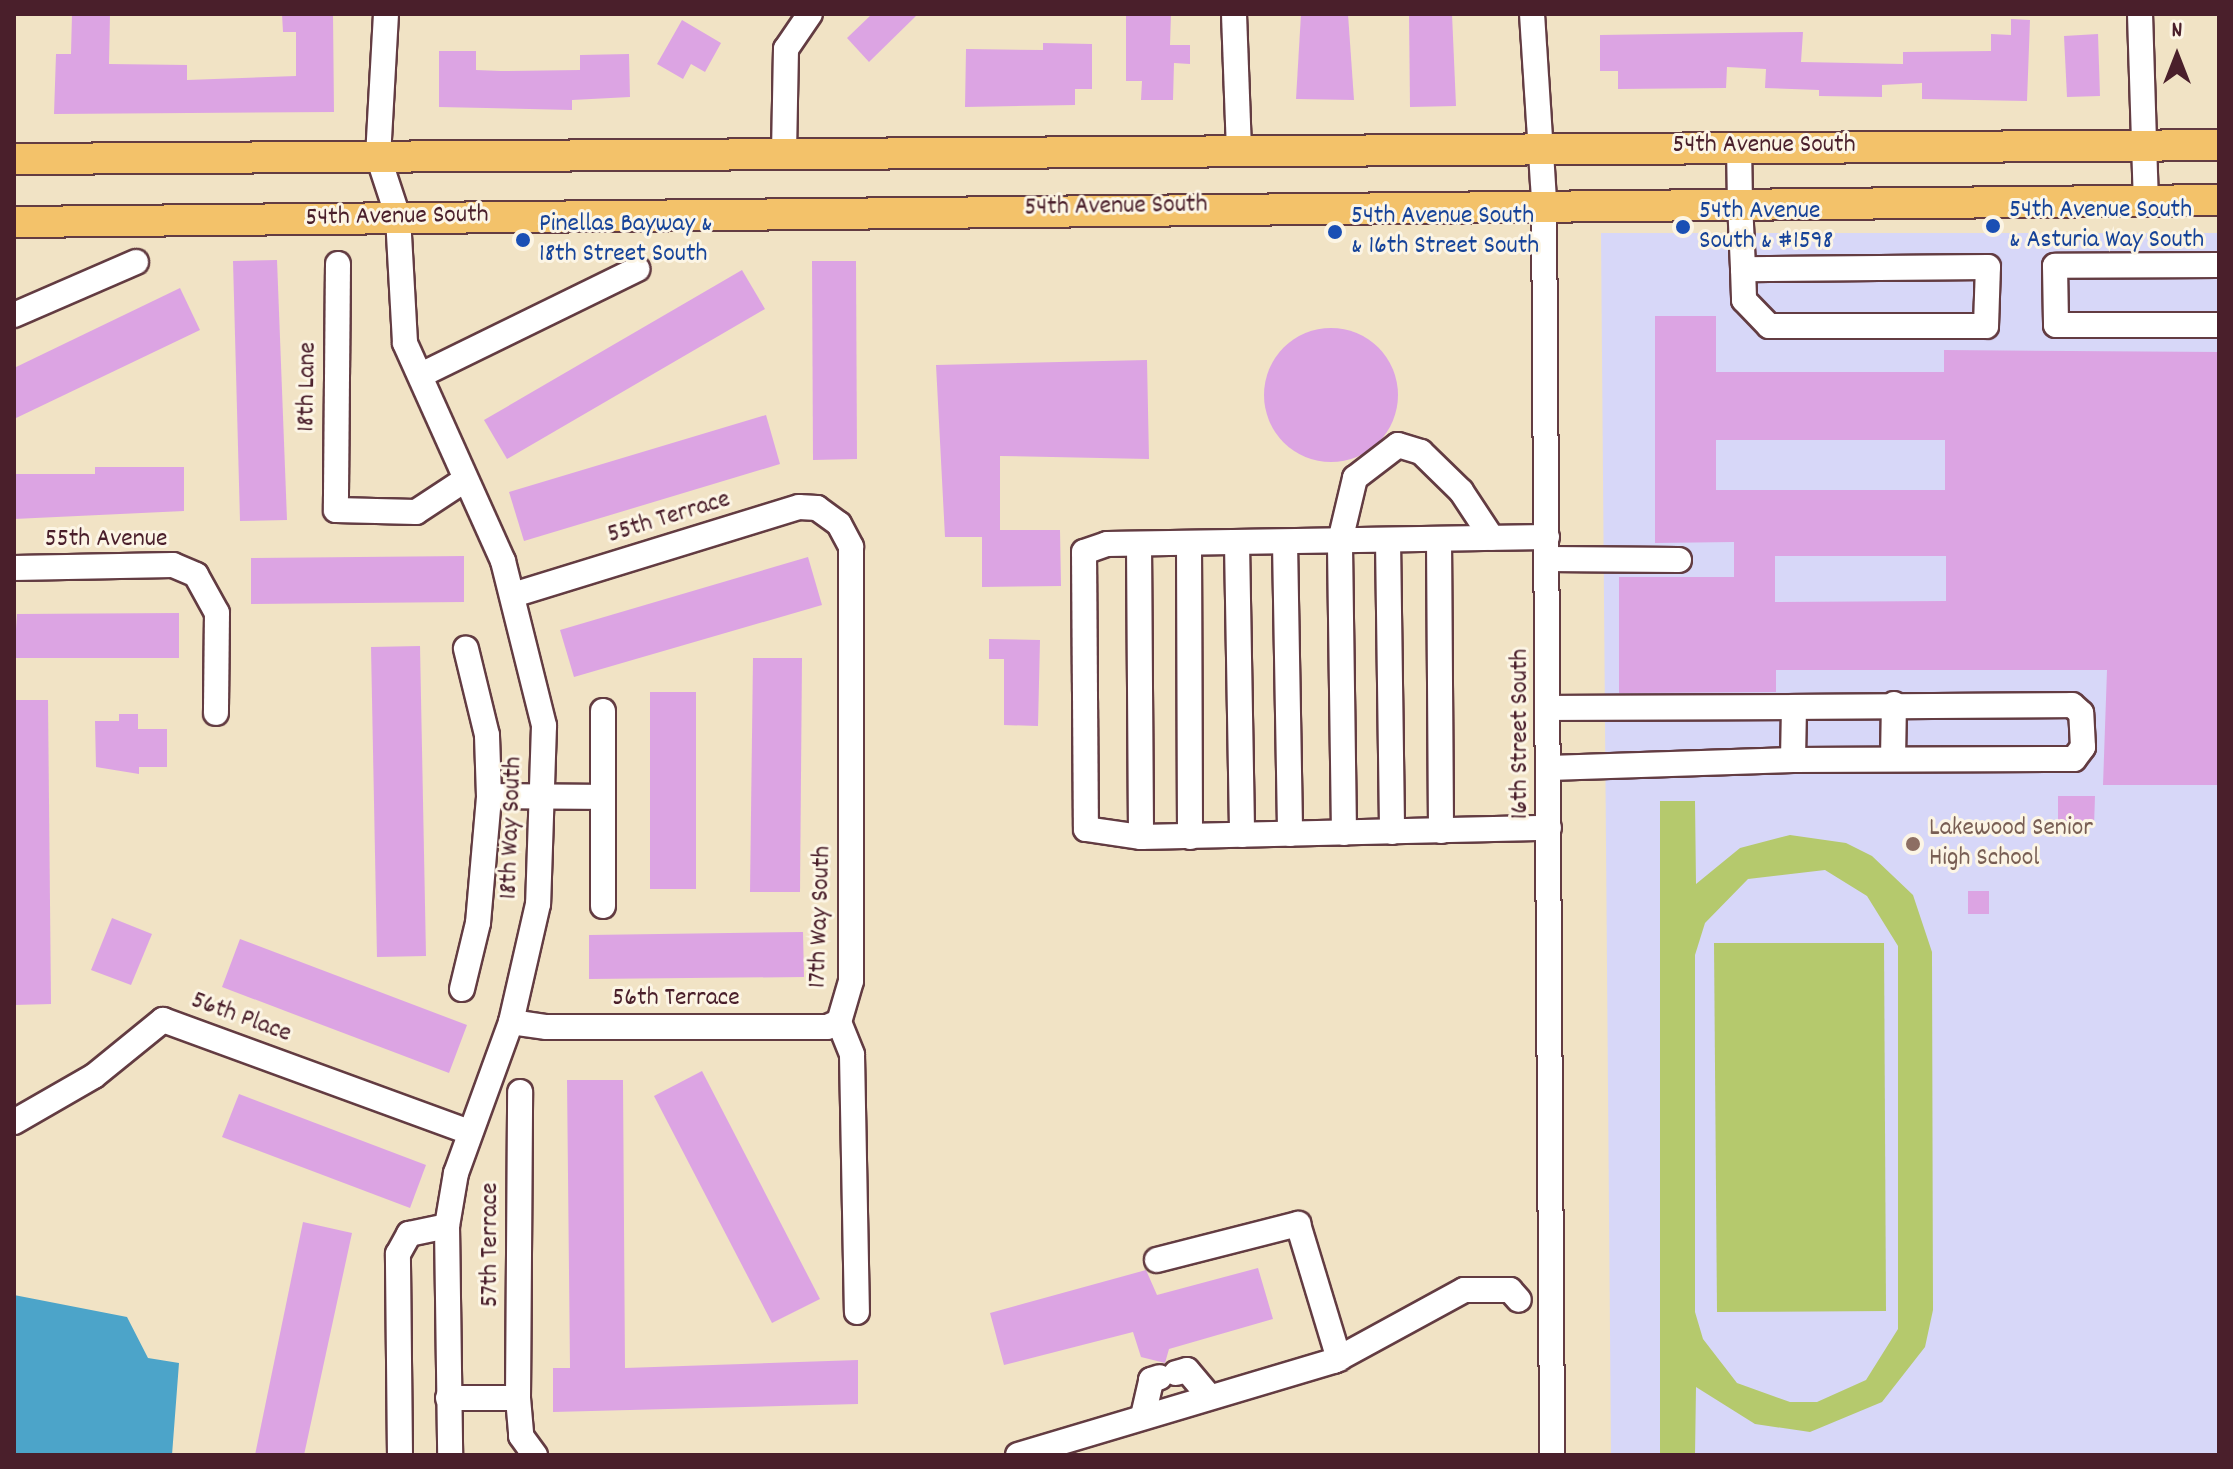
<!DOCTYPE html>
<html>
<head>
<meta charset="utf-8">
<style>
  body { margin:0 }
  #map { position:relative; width:2233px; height:1469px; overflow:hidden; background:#f1e3c5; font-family:Dekko,sans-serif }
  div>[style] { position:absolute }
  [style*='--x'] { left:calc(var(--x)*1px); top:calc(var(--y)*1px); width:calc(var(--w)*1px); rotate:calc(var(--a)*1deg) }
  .built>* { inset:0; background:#d7d7f8 }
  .green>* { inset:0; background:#b5c96d }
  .water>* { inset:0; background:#4ca4c9 }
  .building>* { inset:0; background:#dca4e3 }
  .round { border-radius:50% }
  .roads { filter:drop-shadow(2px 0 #633c42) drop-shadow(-2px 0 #633c42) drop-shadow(0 2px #633c42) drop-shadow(0 -2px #633c42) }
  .minor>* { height:24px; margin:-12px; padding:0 12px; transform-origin:12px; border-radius:12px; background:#fff }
  .major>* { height:30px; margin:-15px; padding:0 15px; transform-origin:15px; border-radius:15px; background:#f3c26a }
  .dots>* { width:22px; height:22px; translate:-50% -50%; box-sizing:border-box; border:4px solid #fcf5e5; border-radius:50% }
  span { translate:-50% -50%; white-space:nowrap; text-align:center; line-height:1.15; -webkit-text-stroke:6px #fcf5e5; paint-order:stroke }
  .street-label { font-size:26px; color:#4a1f2b }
  .transit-label { font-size:26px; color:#164399 }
  .left { translate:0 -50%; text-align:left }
  .education-label { font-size:26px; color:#785e54 }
  .frame { position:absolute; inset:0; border:16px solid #4a1f2b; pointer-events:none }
  .north { position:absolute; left:2137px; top:16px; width:80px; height:80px; -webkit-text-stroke:6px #fcf5e5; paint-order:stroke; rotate:0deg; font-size:22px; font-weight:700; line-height:32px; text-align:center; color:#4a1f2b }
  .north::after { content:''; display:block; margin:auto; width:28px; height:36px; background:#4a1f2b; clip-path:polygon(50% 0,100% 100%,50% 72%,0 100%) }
</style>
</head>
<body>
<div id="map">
  <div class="built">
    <i style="clip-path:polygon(1601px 233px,2219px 233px,2219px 1455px,1611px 1455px)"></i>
  </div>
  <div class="green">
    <i style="clip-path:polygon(evenodd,1660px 801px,1695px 801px,1696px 884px,1740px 848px,1790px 835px,1846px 843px,1872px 856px,1913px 895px,1932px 952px,1933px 1310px,1925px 1347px,1882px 1402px,1810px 1432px,1755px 1424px,1696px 1387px,1695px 1455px,1660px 1455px,1660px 801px,1825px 870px,1867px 896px,1898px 946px,1898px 1329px,1866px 1380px,1817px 1402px,1790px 1402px,1737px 1383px,1703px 1339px,1695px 1312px,1695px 955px,1705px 923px,1748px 879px,1825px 870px)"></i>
    <i style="clip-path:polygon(1714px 943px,1884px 943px,1886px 1311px,1717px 1312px)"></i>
  </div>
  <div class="water">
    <i style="clip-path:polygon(14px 1295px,127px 1317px,148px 1358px,179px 1363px,172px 1455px,14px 1453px)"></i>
  </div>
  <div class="building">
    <i style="clip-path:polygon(72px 14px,110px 14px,109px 64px,187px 65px,187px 80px,296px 76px,296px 32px,283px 32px,282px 14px,333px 14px,334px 112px,54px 114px,56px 54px,71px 54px)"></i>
    <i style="clip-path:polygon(872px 14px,918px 14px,869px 62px,847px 38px)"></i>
    <i style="clip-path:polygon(1126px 14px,1171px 14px,1170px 45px,1190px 45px,1190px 64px,1174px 63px,1173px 100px,1141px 100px,1142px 81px,1126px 81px)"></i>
    <i style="clip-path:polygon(1301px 14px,1348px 14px,1354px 100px,1296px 99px)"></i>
    <i style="clip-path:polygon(1409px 14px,1452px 14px,1456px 106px,1410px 107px)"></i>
    <i style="clip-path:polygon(2011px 19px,2030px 20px,2027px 101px,1922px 99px,1922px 83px,1882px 85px,1882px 97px,1819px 96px,1819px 90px,1765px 88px,1766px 69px,1727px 67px,1726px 88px,1618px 89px,1618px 71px,1600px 71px,1600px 35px,1803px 32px,1801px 62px,1903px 64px,1903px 52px,1991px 51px,1991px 34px,2011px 35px)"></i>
    <i style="clip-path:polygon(682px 20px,721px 43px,705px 72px,691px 64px,683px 79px,657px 64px)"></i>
    <i style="clip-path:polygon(2098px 34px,2100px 96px,2067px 97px,2064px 36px)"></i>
    <i style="clip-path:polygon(1043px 43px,1092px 44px,1092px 89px,1075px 89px,1075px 105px,965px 107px,966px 49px,1043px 50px)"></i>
    <i style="clip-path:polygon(439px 51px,476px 51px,476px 70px,501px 71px,580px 70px,580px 55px,629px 54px,630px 97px,572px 100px,572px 110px,439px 107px)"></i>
    <i style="clip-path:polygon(277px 260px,287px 520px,240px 521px,233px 261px)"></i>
    <i style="clip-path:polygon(812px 261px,856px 261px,857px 459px,813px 460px)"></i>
    <i style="clip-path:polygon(742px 270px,765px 309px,507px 459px,484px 420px)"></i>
    <i style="clip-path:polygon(180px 288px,200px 330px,14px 419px,14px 368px)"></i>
    <i style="clip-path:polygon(evenodd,1655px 316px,1716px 316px,1716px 372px,1944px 372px,1944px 350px,2219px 352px,2219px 785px,2103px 785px,2107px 670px,1776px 670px,1776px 692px,1619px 693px,1619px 577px,1734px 577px,1734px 542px,1655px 543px,1655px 316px,1716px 440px,1945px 440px,1945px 490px,1716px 490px,1716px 440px,1655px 316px,1775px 556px,1946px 556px,1946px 601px,1775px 602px,1775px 556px)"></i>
    <i class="round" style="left:1264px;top:328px;width:134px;height:134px"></i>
    <i style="clip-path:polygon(1147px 360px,1149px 459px,1000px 456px,1000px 530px,1060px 530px,1061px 586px,982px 587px,982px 537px,945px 537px,936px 365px)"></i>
    <i style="clip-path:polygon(766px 415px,780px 464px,524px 541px,509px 492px)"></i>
    <i style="clip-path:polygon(95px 467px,184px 467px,184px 511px,14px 519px,14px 474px,95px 474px)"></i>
    <i style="clip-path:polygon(464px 556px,464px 602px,251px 604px,251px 558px)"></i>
    <i style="clip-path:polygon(808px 557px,822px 605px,574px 677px,560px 630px)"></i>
    <i style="clip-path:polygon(179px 613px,179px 658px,14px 658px,17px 614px)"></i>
    <i style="clip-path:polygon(989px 639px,1040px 640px,1038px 726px,1004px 725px,1004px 659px,989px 659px)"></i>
    <i style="clip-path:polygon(420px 646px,426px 956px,377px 957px,371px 647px)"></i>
    <i style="clip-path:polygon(753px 658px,802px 658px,800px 892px,750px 892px)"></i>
    <i style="clip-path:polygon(650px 692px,696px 692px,696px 889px,650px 889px)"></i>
    <i style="clip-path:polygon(14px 700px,48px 700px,51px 1004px,14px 1005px)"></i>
    <i style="clip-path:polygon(119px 714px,138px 714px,138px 729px,167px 729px,167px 767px,139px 767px,139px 774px,96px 767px,95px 721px,119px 721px)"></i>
    <i style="clip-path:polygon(2058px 796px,2095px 796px,2094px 826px,2058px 825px)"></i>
    <i style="clip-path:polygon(1968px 891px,1989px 891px,1989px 914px,1968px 914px)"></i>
    <i style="clip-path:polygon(112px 918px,152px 934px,131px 985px,91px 970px)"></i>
    <i style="clip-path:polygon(803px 932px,804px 977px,589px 979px,589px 935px)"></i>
    <i style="clip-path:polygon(240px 939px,467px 1025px,449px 1073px,222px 987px)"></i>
    <i style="clip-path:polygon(702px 1071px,820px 1299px,772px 1323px,654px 1096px)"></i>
    <i style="clip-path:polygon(567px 1080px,623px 1080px,625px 1368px,858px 1360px,858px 1404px,553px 1412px,553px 1368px,570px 1368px)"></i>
    <i style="clip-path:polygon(239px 1094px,426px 1165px,410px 1208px,222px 1137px)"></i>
    <i style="clip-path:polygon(303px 1222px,352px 1233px,304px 1455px,255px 1455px)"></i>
    <i style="clip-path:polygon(1258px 1268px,1273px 1319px,1169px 1349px,1165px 1363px,1141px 1357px,1133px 1332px,1004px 1365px,990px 1313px,1146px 1270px,1157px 1295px)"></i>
  </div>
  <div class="roads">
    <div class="minor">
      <i style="--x:386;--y:14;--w:142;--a:93.2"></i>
      <i style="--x:378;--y:156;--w:64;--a:71.8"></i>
      <i style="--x:398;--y:217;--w:126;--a:86.8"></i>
      <i style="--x:405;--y:343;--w:239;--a:65.8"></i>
      <i style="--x:503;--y:561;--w:170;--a:76"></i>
      <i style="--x:544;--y:726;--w:178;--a:91.9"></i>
      <i style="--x:538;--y:904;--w:121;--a:102.9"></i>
      <i style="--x:511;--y:1022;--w:161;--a:110"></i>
      <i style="--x:456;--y:1173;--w:54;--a:99.6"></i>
      <i style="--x:447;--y:1226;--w:229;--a:89.2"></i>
      <i style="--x:1234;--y:14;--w:134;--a:87.9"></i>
      <i style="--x:1532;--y:14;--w:188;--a:86.3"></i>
      <i style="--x:1544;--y:202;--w:1253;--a:89.63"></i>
      <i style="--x:2140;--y:14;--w:186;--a:88.2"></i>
      <i style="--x:1739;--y:146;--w:56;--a:89"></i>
      <i style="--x:1740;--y:202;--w:67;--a:87.4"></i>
      <i style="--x:1743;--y:269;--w:31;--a:88"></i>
      <i style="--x:1744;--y:300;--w:36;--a:46"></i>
      <i style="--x:1769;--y:326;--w:217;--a:0"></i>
      <i style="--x:1986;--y:326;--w:59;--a:-88.1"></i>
      <i style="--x:1988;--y:267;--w:245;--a:179.5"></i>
      <i style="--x:784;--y:153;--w:104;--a:-88.9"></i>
      <i style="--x:786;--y:49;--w:42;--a:-55.6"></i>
      <i style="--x:338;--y:264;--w:246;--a:90.5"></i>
      <i style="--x:336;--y:510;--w:80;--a:1.4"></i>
      <i style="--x:416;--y:512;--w:56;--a:-33.4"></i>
      <i style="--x:2219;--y:265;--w:164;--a:179.7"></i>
      <i style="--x:2055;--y:266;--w:59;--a:89"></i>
      <i style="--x:2056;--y:325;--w:163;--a:0"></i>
      <i style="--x:14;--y:315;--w:133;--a:-23.5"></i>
      <i style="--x:421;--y:375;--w:241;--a:-26.1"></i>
      <i style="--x:1547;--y:537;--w:440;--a:179.1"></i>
      <i style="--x:1107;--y:544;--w:24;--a:161"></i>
      <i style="--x:1084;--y:552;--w:277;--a:89.6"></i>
      <i style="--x:1086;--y:829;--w:56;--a:8.3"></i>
      <i style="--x:1141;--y:837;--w:408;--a:-1.3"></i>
      <i style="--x:1439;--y:539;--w:292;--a:89.6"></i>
      <i style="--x:1388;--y:540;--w:292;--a:89.2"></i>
      <i style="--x:1285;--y:542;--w:292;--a:89"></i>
      <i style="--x:1189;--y:543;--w:294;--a:89.8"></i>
      <i style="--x:1237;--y:543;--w:292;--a:89"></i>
      <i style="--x:1139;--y:544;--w:293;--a:89.6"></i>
      <i style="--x:1547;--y:559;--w:132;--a:0.4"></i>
      <i style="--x:14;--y:568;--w:159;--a:-1.1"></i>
      <i style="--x:173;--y:565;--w:25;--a:23"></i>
      <i style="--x:196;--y:575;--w:43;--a:61.1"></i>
      <i style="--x:217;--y:613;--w:100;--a:90.6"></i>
      <i style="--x:513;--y:595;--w:299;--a:-17.1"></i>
      <i style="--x:799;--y:507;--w:18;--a:3"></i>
      <i style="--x:817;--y:508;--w:27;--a:36"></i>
      <i style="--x:839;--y:524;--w:26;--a:62"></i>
      <i style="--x:851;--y:547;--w:434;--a:90"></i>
      <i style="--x:851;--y:981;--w:43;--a:106.3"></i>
      <i style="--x:839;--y:1022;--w:35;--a:68"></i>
      <i style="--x:852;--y:1055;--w:257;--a:88.9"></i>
      <i style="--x:1549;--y:708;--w:245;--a:-0.2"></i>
      <i style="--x:1794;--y:707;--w:53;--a:91.1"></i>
      <i style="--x:1793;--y:760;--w:244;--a:178.1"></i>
      <i style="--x:603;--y:711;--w:195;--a:90"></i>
      <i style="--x:1893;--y:759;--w:55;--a:-89"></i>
      <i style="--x:1793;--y:760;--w:281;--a:-0.2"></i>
      <i style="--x:2074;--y:759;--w:15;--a:-53"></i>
      <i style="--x:2083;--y:747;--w:34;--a:-93"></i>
      <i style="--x:2081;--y:713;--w:12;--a:-138"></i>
      <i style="--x:2072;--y:705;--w:278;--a:179.6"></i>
      <i style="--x:489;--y:796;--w:114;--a:0.5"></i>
      <i style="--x:1344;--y:833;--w:292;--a:-90.8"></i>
      <i style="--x:1340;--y:541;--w:65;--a:-76.6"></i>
      <i style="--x:1355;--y:478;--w:54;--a:-37.5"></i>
      <i style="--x:1398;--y:445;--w:24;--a:17"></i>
      <i style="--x:1421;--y:452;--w:56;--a:44.3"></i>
      <i style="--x:1461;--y:491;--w:56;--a:56.6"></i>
      <i style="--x:462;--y:989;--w:68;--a:-76.4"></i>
      <i style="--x:478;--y:923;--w:127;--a:-85"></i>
      <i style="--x:489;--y:796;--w:61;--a:-91.9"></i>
      <i style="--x:487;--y:735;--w:89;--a:-103.7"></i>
      <i style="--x:511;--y:1022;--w:36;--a:8"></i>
      <i style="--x:547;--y:1027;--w:280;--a:0"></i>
      <i style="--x:827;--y:1027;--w:13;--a:-23"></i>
      <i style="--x:14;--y:1122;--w:92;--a:-29.9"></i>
      <i style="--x:94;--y:1076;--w:89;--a:-39.1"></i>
      <i style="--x:163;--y:1020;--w:326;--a:20.1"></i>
      <i style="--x:1157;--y:1260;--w:146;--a:-14.3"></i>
      <i style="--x:1298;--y:1224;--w:141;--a:73.1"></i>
      <i style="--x:1176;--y:1373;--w:11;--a:-15"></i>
      <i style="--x:1187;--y:1370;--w:35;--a:50"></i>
      <i style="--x:448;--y:1398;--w:70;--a:0"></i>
      <i style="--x:518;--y:1398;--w:306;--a:-89.6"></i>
      <i style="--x:518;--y:1398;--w:38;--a:85"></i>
      <i style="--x:521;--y:1436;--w:24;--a:54"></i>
      <i style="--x:1143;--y:1416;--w:37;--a:-77"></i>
      <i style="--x:1151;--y:1380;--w:9;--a:-18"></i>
      <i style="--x:400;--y:1455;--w:201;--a:-90.6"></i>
      <i style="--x:398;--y:1254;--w:23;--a:-61"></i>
      <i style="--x:409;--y:1234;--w:39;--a:-12"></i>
      <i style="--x:1018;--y:1455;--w:330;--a:-16.6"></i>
      <i style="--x:1334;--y:1361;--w:148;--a:-28.6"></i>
      <i style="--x:1464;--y:1290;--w:46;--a:0"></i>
      <i style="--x:1510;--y:1290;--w:13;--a:48"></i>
    </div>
    <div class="major">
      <i style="--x:14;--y:159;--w:2205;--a:-0.36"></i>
      <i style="--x:14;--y:222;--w:2205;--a:-0.57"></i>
    </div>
  </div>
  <div class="dots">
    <i style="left:1993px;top:226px;background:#1a4fb4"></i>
    <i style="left:1683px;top:227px;background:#1a4fb4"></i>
    <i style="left:1335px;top:232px;background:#1a4fb4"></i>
    <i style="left:523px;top:240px;background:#1a4fb4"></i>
    <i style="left:1913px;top:844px;background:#8d6e63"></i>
  </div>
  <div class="street-label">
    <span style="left:1764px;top:146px">54th Avenue South</span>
    <span style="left:1116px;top:207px;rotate:-1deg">54th Avenue South</span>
    <span style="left:397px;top:217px;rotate:-1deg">54th Avenue South</span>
    <span style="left:308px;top:387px;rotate:-89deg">18th Lane</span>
    <span style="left:669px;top:518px;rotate:-17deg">55th Terrace</span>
    <span style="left:106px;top:540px">55th Avenue</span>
    <span style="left:1521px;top:734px;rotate:-90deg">16th Street South</span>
    <span style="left:512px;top:828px;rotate:-88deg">18th Way South</span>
    <span style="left:821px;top:917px;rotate:-88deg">17th Way South</span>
    <span style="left:676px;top:999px">56th Terrace</span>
    <span style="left:241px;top:1018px;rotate:20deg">56th Place</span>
    <span style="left:491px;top:1245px;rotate:-90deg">57th Terrace</span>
  </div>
  <div class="transit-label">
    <span class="left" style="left:2009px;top:226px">54th Avenue South<br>&amp; Asturia Way South</span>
    <span class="left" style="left:1699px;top:227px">54th Avenue<br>South &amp; #1598</span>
    <span class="left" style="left:1351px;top:232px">54th Avenue South<br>&amp; 16th Street South</span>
    <span class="left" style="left:539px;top:240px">Pinellas Bayway &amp;<br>18th Street South</span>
  </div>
  <div class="education-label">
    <span class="left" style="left:1929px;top:844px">Lakewood Senior<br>High School</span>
  </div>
  <div class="frame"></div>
  <div class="north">N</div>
</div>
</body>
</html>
